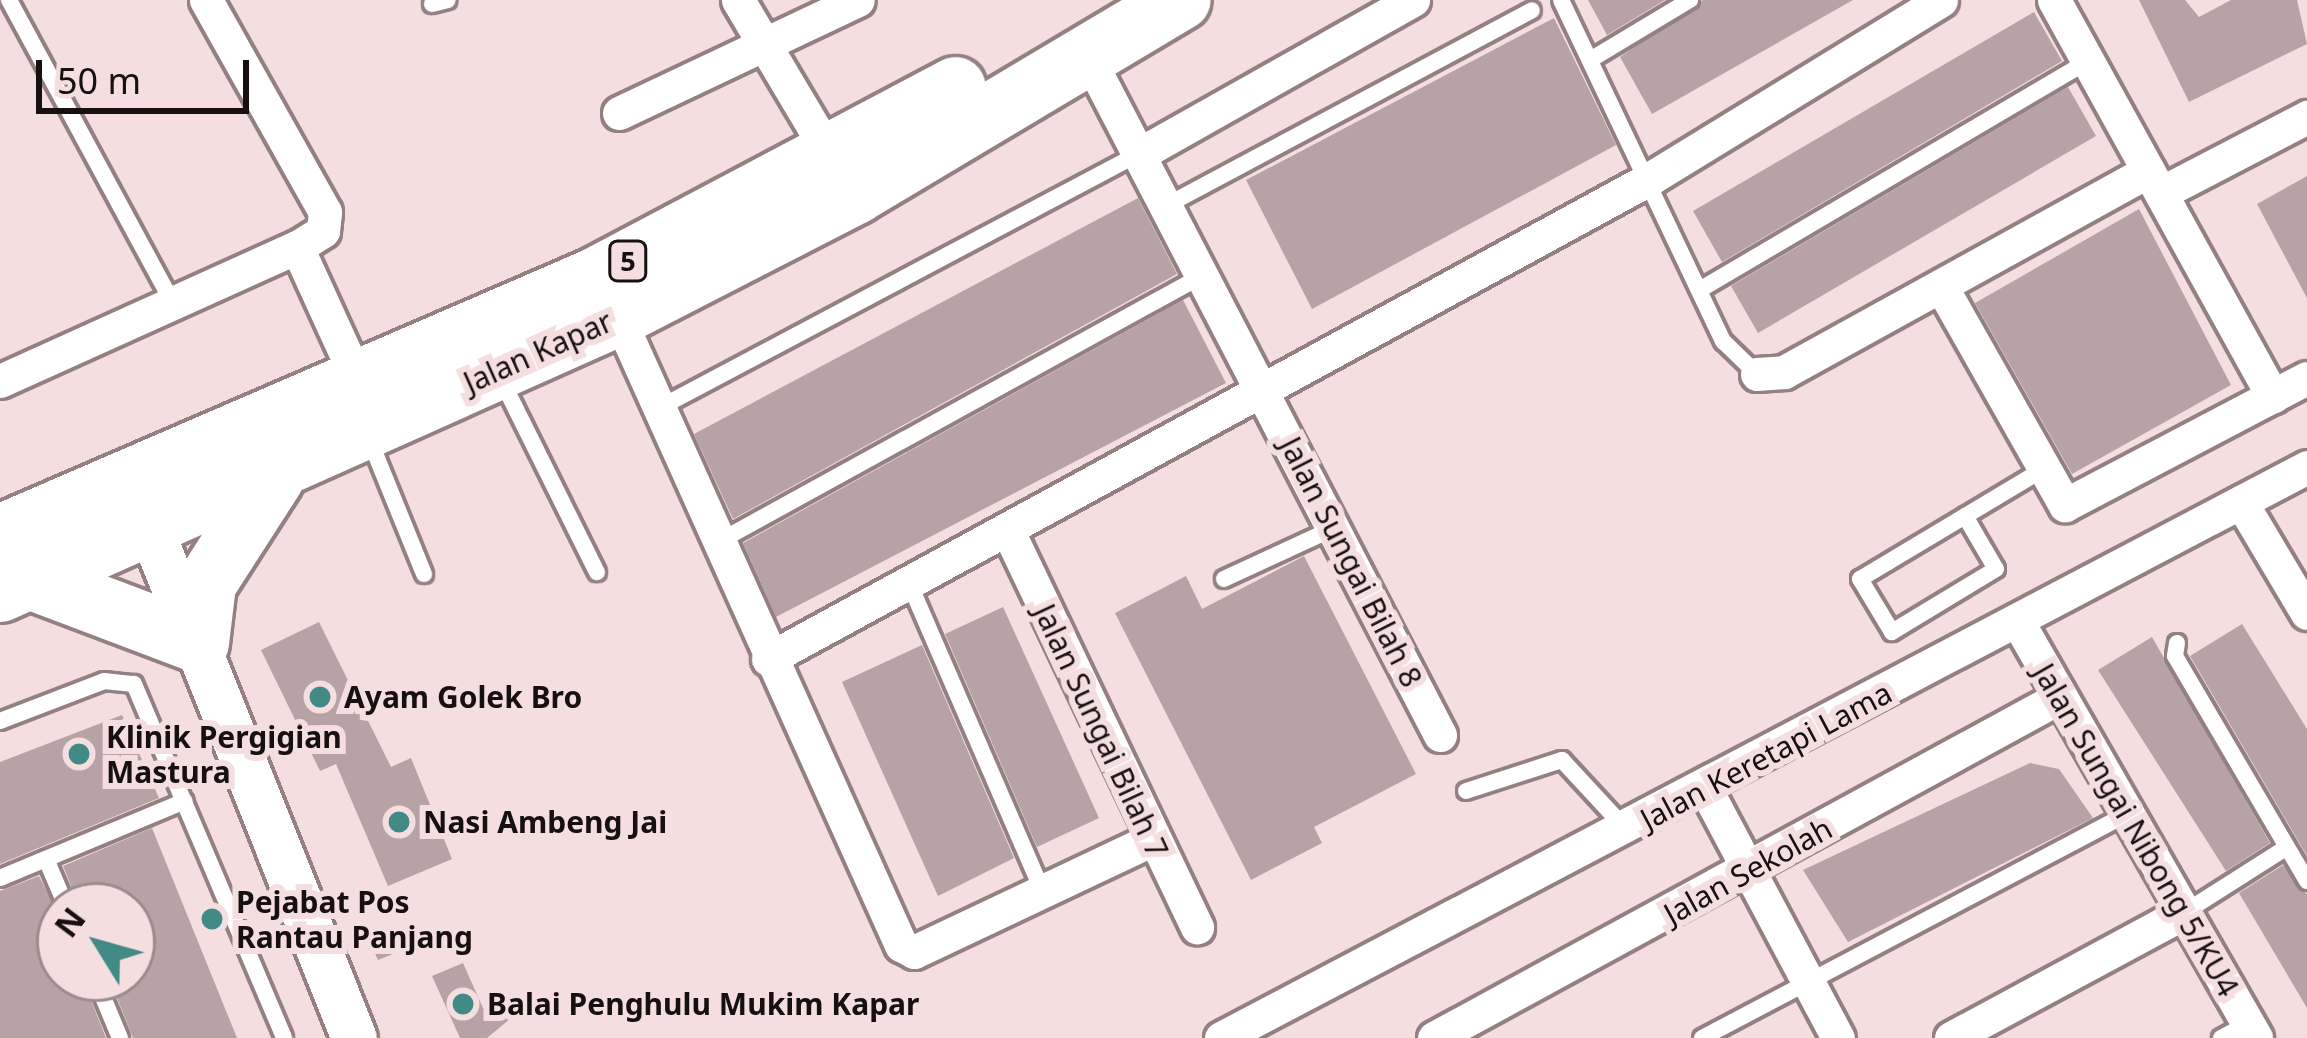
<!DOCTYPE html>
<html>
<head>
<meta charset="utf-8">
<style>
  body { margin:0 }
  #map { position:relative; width:2307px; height:1038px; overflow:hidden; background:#f4dee0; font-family:"Noto Sans",sans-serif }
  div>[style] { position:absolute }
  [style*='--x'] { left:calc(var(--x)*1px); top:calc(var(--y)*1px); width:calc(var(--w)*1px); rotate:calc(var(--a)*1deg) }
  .building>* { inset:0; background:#b7a3a5 }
  .roads { filter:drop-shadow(3px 0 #948082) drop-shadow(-3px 0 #948082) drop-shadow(0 3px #948082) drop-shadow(0 -3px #948082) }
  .lane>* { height:16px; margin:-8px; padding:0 8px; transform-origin:8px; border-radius:8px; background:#fff }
  .street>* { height:33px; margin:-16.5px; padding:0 16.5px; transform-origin:16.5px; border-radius:16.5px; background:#fff }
  .secondary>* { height:45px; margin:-22.5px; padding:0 22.5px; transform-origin:22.5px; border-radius:22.5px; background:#fff }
  .highway>* { height:60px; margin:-30px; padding:0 30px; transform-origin:30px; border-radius:30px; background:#fff }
  .dots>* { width:33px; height:33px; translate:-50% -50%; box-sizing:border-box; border:6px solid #f4dee0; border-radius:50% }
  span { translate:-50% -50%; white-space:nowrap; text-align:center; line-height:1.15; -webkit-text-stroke:12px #f4dee0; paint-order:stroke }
  .shield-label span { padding:3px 9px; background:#f4dee0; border:3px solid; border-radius:9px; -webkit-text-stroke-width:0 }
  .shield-label { font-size:27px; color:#171010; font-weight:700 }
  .street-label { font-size:30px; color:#171010 }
  .poi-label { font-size:30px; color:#171010; font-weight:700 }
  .left { translate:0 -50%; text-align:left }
  .north { position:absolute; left:36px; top:882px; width:120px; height:120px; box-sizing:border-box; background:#f4dee0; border:3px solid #9c8c8d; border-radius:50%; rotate:307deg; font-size:33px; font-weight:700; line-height:48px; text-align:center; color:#171010 }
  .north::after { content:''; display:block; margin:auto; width:42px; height:54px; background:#428a86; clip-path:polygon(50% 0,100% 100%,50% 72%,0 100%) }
  .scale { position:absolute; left:36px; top:60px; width:213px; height:54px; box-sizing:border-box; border:6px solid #171010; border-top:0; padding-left:15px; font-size:36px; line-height:42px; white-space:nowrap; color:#171010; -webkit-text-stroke:9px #f4dee0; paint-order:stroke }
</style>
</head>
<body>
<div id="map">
  <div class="building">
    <i style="clip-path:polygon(1588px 0,1665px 0,1607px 35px)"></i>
    <i style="clip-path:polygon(1703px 0,1853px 0,1652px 114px,1620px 57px)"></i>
    <i style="clip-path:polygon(2139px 0,2185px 0,2199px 17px,2231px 0,2297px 0,2307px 44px,2189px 102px)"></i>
    <i style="clip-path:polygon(2034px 12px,2062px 61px,1722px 262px,1693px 211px)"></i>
    <i style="clip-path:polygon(1554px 18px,1616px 145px,1312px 309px,1246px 180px)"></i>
    <i style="clip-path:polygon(2068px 87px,2096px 136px,1758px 333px,1731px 286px)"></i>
    <i style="clip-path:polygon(2307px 176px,2307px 298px,2257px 204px)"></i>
    <i style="clip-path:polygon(1138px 198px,1177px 274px,733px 519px,694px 434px)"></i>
    <i style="clip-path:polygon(2139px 209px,2231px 385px,2072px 474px,1975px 303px)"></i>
    <i style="clip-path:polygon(1183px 300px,1226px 383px,776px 617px,743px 543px)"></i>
    <i style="clip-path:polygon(1304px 556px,1416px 774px,1314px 827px,1322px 843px,1251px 880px,1115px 613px,1186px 576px,1202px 609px)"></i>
    <i style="clip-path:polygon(1003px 607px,1099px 818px,1037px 847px,945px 634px)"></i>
    <i style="clip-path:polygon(319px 622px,391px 767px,411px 758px,452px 859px,388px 886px,336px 764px,320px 771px,261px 650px)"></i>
    <i style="clip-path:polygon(2242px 624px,2307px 729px,2307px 856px,2190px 656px)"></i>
    <i style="clip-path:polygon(2152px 637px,2270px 843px,2226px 871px,2098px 670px)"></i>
    <i style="clip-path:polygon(922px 645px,1014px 858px,938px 896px,842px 682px)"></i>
    <i style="clip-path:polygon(122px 715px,159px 798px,0 864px,0 762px)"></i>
    <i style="clip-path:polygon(2030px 763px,2059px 769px,2093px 818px,1848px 942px,1803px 870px)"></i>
    <i style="clip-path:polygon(152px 828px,237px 1038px,133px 1038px,109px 978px,132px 978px,132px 906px,79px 906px,63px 866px)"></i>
    <i style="clip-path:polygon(2283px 865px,2307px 894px,2307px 1008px,2239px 893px)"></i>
    <i style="clip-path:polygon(39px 876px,60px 917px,60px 978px,82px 978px,106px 1038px,0 1038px,0 891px)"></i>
    <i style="clip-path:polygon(398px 925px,408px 948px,378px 960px,368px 938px)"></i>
    <i style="clip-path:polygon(463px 963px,483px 1008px,502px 999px,510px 1019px,487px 1038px,460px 1038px,432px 976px)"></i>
  </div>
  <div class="roads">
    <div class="lane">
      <i style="--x:9;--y:0;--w:345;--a:61.6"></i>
      <i style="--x:1561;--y:0;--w:378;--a:64.6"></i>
      <i style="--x:1723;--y:341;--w:47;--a:44.1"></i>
      <i style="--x:432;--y:4;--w:16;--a:-14"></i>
      <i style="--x:1590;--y:60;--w:117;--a:-31"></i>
      <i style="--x:1171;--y:203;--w:409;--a:-28.1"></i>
      <i style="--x:1701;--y:289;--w:449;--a:-30.5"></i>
      <i style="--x:500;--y:377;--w:218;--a:63.6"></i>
      <i style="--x:659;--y:408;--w:544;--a:-27.93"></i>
      <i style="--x:368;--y:436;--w:149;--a:67.9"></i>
      <i style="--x:1965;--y:516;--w:61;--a:59.7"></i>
      <i style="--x:1996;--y:569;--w:122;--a:148.8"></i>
      <i style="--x:1892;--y:632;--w:62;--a:-121.1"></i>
      <i style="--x:1860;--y:579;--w:206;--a:-30.9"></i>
      <i style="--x:718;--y:542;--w:556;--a:-28.82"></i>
      <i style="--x:1224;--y:579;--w:117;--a:-24.8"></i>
      <i style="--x:910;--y:585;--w:335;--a:66.6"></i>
      <i style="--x:2177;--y:643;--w:13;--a:99"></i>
      <i style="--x:2175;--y:656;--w:261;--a:59.6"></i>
      <i style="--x:0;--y:721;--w:111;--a:-21"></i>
      <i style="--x:104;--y:681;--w:30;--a:6"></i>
      <i style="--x:134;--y:684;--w:384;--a:67"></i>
      <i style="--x:1466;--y:791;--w:101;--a:-17.9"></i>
      <i style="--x:1562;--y:760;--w:94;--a:47.2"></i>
      <i style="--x:46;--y:859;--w:51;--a:66.9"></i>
      <i style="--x:0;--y:878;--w:200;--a:-22.6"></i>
      <i style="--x:2185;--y:912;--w:117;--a:-32.5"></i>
      <i style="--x:95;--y:978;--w:65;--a:67.4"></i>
      <i style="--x:1702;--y:1038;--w:485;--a:-27.8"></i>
      <i style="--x:2221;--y:1038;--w:30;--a:-28"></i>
    </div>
    <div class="street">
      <i style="--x:206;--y:0;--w:243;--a:60.7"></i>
      <i style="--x:325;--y:212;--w:19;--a:96"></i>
      <i style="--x:323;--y:231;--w:31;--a:148"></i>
      <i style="--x:297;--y:247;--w:152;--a:65.5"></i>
      <i style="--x:738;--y:0;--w:184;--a:59.3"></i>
      <i style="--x:2054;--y:0;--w:453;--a:61.1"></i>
      <i style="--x:1088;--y:57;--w:764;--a:62.56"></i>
      <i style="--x:619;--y:113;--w:264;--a:-25.3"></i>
      <i style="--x:1143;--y:152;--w:310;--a:-29.4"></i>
      <i style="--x:2161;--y:193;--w:165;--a:-27.5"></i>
      <i style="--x:1941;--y:286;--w:252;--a:60.5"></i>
      <i style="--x:2065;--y:505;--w:273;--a:-27.7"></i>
      <i style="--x:618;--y:316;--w:690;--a:65.78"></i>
      <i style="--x:901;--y:945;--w:15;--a:28"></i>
      <i style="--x:914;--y:952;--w:262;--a:-25.3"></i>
      <i style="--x:1757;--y:374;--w:27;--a:-4"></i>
      <i style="--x:1784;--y:372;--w:416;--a:-28.9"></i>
      <i style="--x:0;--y:381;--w:326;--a:-24.3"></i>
      <i style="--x:2241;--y:502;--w:129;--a:59.3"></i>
      <i style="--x:1009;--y:533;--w:437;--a:64.5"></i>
      <i style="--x:2018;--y:622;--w:479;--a:60.2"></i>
      <i style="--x:768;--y:659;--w:1006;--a:-28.58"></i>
      <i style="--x:1651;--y:178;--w:340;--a:-31.5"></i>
      <i style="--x:1705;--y:788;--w:283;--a:62"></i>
      <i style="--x:1221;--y:1038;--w:1227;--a:-27.73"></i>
      <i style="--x:1434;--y:1038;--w:711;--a:-28.58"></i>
      <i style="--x:1951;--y:1038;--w:266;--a:-28.3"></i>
    </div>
    <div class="secondary">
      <i style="--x:139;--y:500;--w:579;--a:68.22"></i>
    </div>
    <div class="highway">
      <i style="--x:0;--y:535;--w:648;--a:-23.36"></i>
      <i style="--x:595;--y:278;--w:408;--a:-27.9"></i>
      <i style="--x:32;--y:580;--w:178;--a:20.7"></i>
      <i style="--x:199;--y:643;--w:59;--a:-83.2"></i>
      <i style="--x:206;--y:584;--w:126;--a:-57.3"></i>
      <i style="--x:0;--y:592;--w:677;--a:-24.07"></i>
      <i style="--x:618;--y:316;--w:267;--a:-27.2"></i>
      <i style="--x:855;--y:194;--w:379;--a:-30.8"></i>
    </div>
  </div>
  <div class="dots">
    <i style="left:320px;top:697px;background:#428a86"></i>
    <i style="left:79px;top:754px;background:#428a86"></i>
    <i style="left:399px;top:822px;background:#428a86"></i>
    <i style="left:212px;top:919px;background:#428a86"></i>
    <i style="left:463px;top:1004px;background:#428a86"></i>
  </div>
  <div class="shield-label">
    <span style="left:628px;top:261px">5</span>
  </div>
  <div class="street-label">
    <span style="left:538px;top:352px;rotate:-24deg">Jalan Kapar</span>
    <span style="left:1351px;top:562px;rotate:63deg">Jalan Sungai Bilah 8</span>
    <span style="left:1101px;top:731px;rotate:65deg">Jalan Sungai Bilah 7</span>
    <span style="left:1766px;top:756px;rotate:-28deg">Jalan Keretapi Lama</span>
    <span style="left:2136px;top:830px;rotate:60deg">Jalan Sungai Nibong 5/KU4</span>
    <span style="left:1748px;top:871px;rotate:-29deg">Jalan Sekolah</span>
  </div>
  <div class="poi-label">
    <span class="left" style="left:344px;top:697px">Ayam Golek Bro</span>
    <span class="left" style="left:106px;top:754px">Klinik Pergigian<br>Mastura</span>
    <span class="left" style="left:423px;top:822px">Nasi Ambeng Jai</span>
    <span class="left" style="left:236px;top:919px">Pejabat Pos<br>Rantau Panjang</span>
    <span class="left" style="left:487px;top:1004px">Balai Penghulu Mukim Kapar</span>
  </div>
  <div class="north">N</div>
  <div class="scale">50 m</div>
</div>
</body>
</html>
